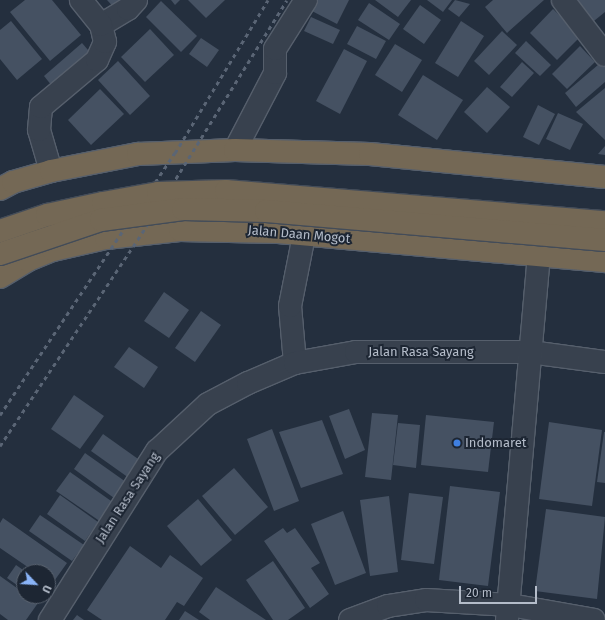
<!DOCTYPE html>
<html>
<head>
<meta charset="utf-8">
<style>
  body { margin:0 }
  #map { position:relative; width:605px; height:620px; overflow:hidden; background:#242f3e; font-family:"Fira Sans",sans-serif }
  div>[style] { position:absolute }
  [style*='--x'] { left:calc(var(--x)*1px); top:calc(var(--y)*1px); width:calc(var(--w)*1px); rotate:calc(var(--a)*1deg) }
  .building>* { inset:0; background:#455162 }
  .roads { filter:drop-shadow(1px 0 #565f6c) drop-shadow(-1px 0 #565f6c) drop-shadow(0 1px #565f6c) drop-shadow(0 -1px #565f6c) }
  .minor>* { height:22px; margin:-11px; padding:0 11px; transform-origin:11px; border-radius:11px; background:#38414e }
  .highway>* { height:22px; margin:-11px; padding:0 11px; transform-origin:11px; border-radius:11px; background:#746855 }
  .rail>* { height:3px; margin-top:-1.5px; transform-origin:0; background:repeating-linear-gradient(90deg,#5a6575 0 4px,transparent 0 8px) }
  .bridges { filter:drop-shadow(1px 0 #434c59) drop-shadow(-1px 0 #434c59) drop-shadow(0 1px #434c59) drop-shadow(0 -1px #434c59) }
  .highway-bridge>* { height:22px; margin:-11px; padding:0 11px; transform-origin:11px; border-radius:11px; background:#746855 }
  .dots>* { width:11px; height:11px; translate:-50% -50%; box-sizing:border-box; border:2px solid #1d2633; border-radius:50% }
  span { translate:-50% -50%; white-space:nowrap; text-align:center; line-height:1.15; -webkit-text-stroke:4px #1d2633; paint-order:stroke }
  .street-label { font-size:13px; color:#b4bcc9 }
  .poi-label { font-size:13px; color:#b4bcc9 }
  .left { translate:0 -50%; text-align:left }
  .north { position:absolute; left:16px; top:564px; width:40px; height:40px; box-sizing:border-box; background:#1d2633; border:1px solid #59626f; border-radius:50%; rotate:115deg; font-size:11px; font-weight:700; line-height:16px; text-align:center; color:#b4bcc9 }
  .north::after { content:''; display:block; margin:auto; width:14px; height:18px; background:#8ab4f8; clip-path:polygon(50% 0,100% 100%,50% 72%,0 100%) }
  .scale { position:absolute; left:459px; top:586px; width:78px; height:18px; box-sizing:border-box; border:2px solid #b4bcc9; border-top:0; padding-left:5px; font-size:12px; line-height:14px; white-space:nowrap; color:#b4bcc9; -webkit-text-stroke:3px #1d2633; paint-order:stroke }
</style>
</head>
<body>
<div id="map">
  <div class="building">
    <i style="clip-path:polygon(25px 0,52px 0,81px 35px,50px 61px,10px 12px)"></i>
    <i style="clip-path:polygon(107px 0,128px 0,117px 11px)"></i>
    <i style="clip-path:polygon(171px 0,180px 0,175px 5px)"></i>
    <i style="clip-path:polygon(188px 0,225px 0,206px 18px)"></i>
    <i style="clip-path:polygon(315px 0,349px 0,337px 24px,310px 10px)"></i>
    <i style="clip-path:polygon(375px 0,411px 0,398px 17px)"></i>
    <i style="clip-path:polygon(427px 0,452px 0,443px 12px)"></i>
    <i style="clip-path:polygon(455px 0,470px 4px,459px 17px,448px 9px)"></i>
    <i style="clip-path:polygon(493px 0,544px 0,507px 33px,485px 7px)"></i>
    <i style="clip-path:polygon(568px 0,605px 0,605px 12px,589px 25px)"></i>
    <i style="clip-path:polygon(161px 1px,197px 36px,181px 52px,146px 17px)"></i>
    <i style="clip-path:polygon(369px 3px,400px 24px,389px 40px,358px 20px)"></i>
    <i style="clip-path:polygon(420px 5px,441px 20px,424px 44px,403px 29px)"></i>
    <i style="clip-path:polygon(553px 9px,581px 36px,557px 60px,530px 33px)"></i>
    <i style="clip-path:polygon(311px 17px,340px 30px,333px 44px,304px 31px)"></i>
    <i style="clip-path:polygon(11px 21px,42px 59px,17px 80px,0 59px,0 30px)"></i>
    <i style="clip-path:polygon(461px 21px,484px 36px,458px 77px,435px 63px)"></i>
    <i style="clip-path:polygon(357px 26px,386px 41px,376px 59px,347px 44px)"></i>
    <i style="clip-path:polygon(150px 29px,174px 55px,145px 82px,121px 57px)"></i>
    <i style="clip-path:polygon(502px 31px,517px 45px,489px 75px,474px 61px)"></i>
    <i style="clip-path:polygon(201px 38px,219px 50px,207px 67px,189px 54px)"></i>
    <i style="clip-path:polygon(526px 41px,551px 65px,540px 76px,515px 53px)"></i>
    <i style="clip-path:polygon(82px 43px,95px 58px,56px 91px,44px 76px)"></i>
    <i style="clip-path:polygon(395px 44px,422px 60px,402px 92px,375px 75px)"></i>
    <i style="clip-path:polygon(580px 46px,595px 62px,567px 89px,552px 74px)"></i>
    <i style="clip-path:polygon(344px 49px,367px 61px,340px 114px,316px 101px)"></i>
    <i style="clip-path:polygon(605px 59px,605px 82px,576px 107px,565px 93px)"></i>
    <i style="clip-path:polygon(118px 61px,150px 96px,130px 115px,98px 80px)"></i>
    <i style="clip-path:polygon(522px 62px,534px 73px,512px 97px,500px 87px)"></i>
    <i style="clip-path:polygon(423px 75px,463px 100px,437px 140px,398px 115px)"></i>
    <i style="clip-path:polygon(487px 87px,510px 107px,487px 133px,464px 112px)"></i>
    <i style="clip-path:polygon(605px 88px,605px 140px,576px 112px)"></i>
    <i style="clip-path:polygon(100px 89px,124px 114px,91px 145px,68px 120px)"></i>
    <i style="clip-path:polygon(538px 105px,555px 114px,539px 145px,523px 137px)"></i>
    <i style="clip-path:polygon(558px 113px,583px 124px,570px 150px,546px 139px)"></i>
    <i style="clip-path:polygon(605px 146px,605px 155px,598px 154px)"></i>
    <i style="clip-path:polygon(164px 292px,189px 310px,169px 338px,144px 321px)"></i>
    <i style="clip-path:polygon(201px 311px,221px 325px,195px 362px,175px 348px)"></i>
    <i style="clip-path:polygon(129px 347px,158px 367px,144px 388px,114px 367px)"></i>
    <i style="clip-path:polygon(74px 395px,104px 416px,80px 449px,51px 429px)"></i>
    <i style="clip-path:polygon(349px 409px,365px 450px,345px 459px,329px 416px)"></i>
    <i style="clip-path:polygon(372px 413px,398px 415px,391px 480px,365px 477px)"></i>
    <i style="clip-path:polygon(426px 415px,494px 422px,488px 472px,421px 465px)"></i>
    <i style="clip-path:polygon(322px 420px,343px 474px,301px 488px,279px 432px)"></i>
    <i style="clip-path:polygon(549px 422px,602px 430px,592px 506px,539px 499px)"></i>
    <i style="clip-path:polygon(398px 423px,420px 425px,416px 468px,393px 465px)"></i>
    <i style="clip-path:polygon(272px 429px,299px 501px,274px 511px,247px 439px)"></i>
    <i style="clip-path:polygon(604px 432px,605px 432px,605px 483px,597px 482px)"></i>
    <i style="clip-path:polygon(103px 434px,141px 461px,129px 478px,91px 451px)"></i>
    <i style="clip-path:polygon(85px 453px,126px 482px,114px 498px,74px 469px)"></i>
    <i style="clip-path:polygon(234px 468px,268px 507px,235px 535px,202px 496px)"></i>
    <i style="clip-path:polygon(70px 472px,114px 503px,101px 522px,56px 491px)"></i>
    <i style="clip-path:polygon(450px 486px,500px 492px,488px 586px,439px 580px)"></i>
    <i style="clip-path:polygon(409px 493px,443px 497px,434px 564px,401px 560px)"></i>
    <i style="clip-path:polygon(60px 495px,98px 522px,85px 541px,47px 514px)"></i>
    <i style="clip-path:polygon(389px 496px,398px 572px,370px 576px,360px 500px)"></i>
    <i style="clip-path:polygon(198px 499px,232px 540px,201px 566px,167px 526px)"></i>
    <i style="clip-path:polygon(546px 509px,605px 517px,597px 599px,535px 591px)"></i>
    <i style="clip-path:polygon(343px 511px,366px 573px,335px 585px,311px 524px)"></i>
    <i style="clip-path:polygon(40px 515px,84px 545px,72px 561px,29px 531px)"></i>
    <i style="clip-path:polygon(3px 518px,67px 563px,52px 584px,48px 581px,48px 572px,35px 572px,0 548px,0 523px)"></i>
    <i style="clip-path:polygon(283px 528px,287px 533px,295px 528px,320px 563px,311px 568px,329px 594px,310px 608px,264px 541px)"></i>
    <i style="clip-path:polygon(130px 546px,161px 568px,170px 555px,203px 578px,184px 606px,177px 602px,165px 620px,102px 620px,87px 610px)"></i>
    <i style="clip-path:polygon(273px 561px,305px 608px,288px 620px,273px 620px,246px 580px)"></i>
    <i style="clip-path:polygon(16px 565px,26px 572px,24px 590px,7px 578px)"></i>
    <i style="clip-path:polygon(0 576px,38px 603px,26px 620px,8px 620px,0 614px)"></i>
    <i style="clip-path:polygon(216px 587px,266px 620px,210px 620px,199px 612px)"></i>
    <i style="clip-path:polygon(32px 596px,45px 596px,41px 602px)"></i>
    <i style="clip-path:polygon(185px 611px,199px 620px,179px 620px)"></i>
    <i style="clip-path:polygon(77px 615px,84px 620px,73px 620px)"></i>
  </div>
  <div class="roads">
    <div class="minor">
      <i style="--x:563;--y:0;--w:69;--a:52.6"></i>
      <i style="--x:101;--y:25;--w:31;--a:-31"></i>
      <i style="--x:128;--y:9;--w:12;--a:-48"></i>
      <i style="--x:235;--y:150;--w:87;--a:-62.5"></i>
      <i style="--x:275;--y:73;--w:24;--a:-90"></i>
      <i style="--x:275;--y:49;--w:58;--a:-57.7"></i>
      <i style="--x:51;--y:171;--w:43;--a:-106.3"></i>
      <i style="--x:39;--y:130;--w:23;--a:-85"></i>
      <i style="--x:41;--y:107;--w:73;--a:-40"></i>
      <i style="--x:97;--y:60;--w:20;--a:-66"></i>
      <i style="--x:105;--y:42;--w:17;--a:-103"></i>
      <i style="--x:101;--y:25;--w:32;--a:-129"></i>
      <i style="--x:295;--y:363;--w:57;--a:-95"></i>
      <i style="--x:290;--y:306;--w:72;--a:-78.8"></i>
      <i style="--x:50;--y:620;--w:200;--a:-57.7"></i>
      <i style="--x:157;--y:451;--w:69;--a:-42.7"></i>
      <i style="--x:208;--y:404;--w:45;--a:-27.7"></i>
      <i style="--x:248;--y:383;--w:51;--a:-23.1"></i>
      <i style="--x:295;--y:363;--w:62;--a:-10.2"></i>
      <i style="--x:356;--y:352;--w:174;--a:0"></i>
      <i style="--x:530;--y:352;--w:76;--a:7.6"></i>
      <i style="--x:350;--y:620;--w:40;--a:-20.2"></i>
      <i style="--x:388;--y:606;--w:38;--a:-9"></i>
      <i style="--x:426;--y:600;--w:84;--a:3.4"></i>
      <i style="--x:510;--y:605;--w:85;--a:10.1"></i>
      <i style="--x:507;--y:620;--w:366;--a:-85"></i>
    </div>
    <div class="highway">
      <i style="--x:0;--y:189;--w:15;--a:-28"></i>
      <i style="--x:13;--y:182;--w:40;--a:-16"></i>
      <i style="--x:51;--y:171;--w:89;--a:-11.1"></i>
      <i style="--x:138;--y:154;--w:97;--a:-2.4"></i>
      <i style="--x:235;--y:150;--w:135;--a:1.7"></i>
      <i style="--x:370;--y:154;--w:236;--a:5.6"></i>
      <i style="--x:0;--y:277;--w:33;--a:-31"></i>
      <i style="--x:28;--y:260;--w:27;--a:-22"></i>
      <i style="--x:53;--y:250;--w:54;--a:-12.8"></i>
      <i style="--x:106;--y:238;--w:74;--a:-6.2"></i>
      <i style="--x:180;--y:230;--w:98;--a:1.2"></i>
      <i style="--x:278;--y:232;--w:328;--a:5.1"></i>
    </div>
  </div>
  <div class="rail">
    <i style="--x:0;--y:415;--w:315;--a:-56.3"></i>
    <i style="--x:175;--y:153;--w:179;--a:-58.7"></i>
    <i style="--x:0;--y:446;--w:256;--a:-56.3"></i>
    <i style="--x:142;--y:233;--w:274;--a:-58.1"></i>
  </div>
  <div class="bridges">
    <div class="highway-bridge">
      <i style="--x:0;--y:231;--w:50;--a:-18.8"></i>
      <i style="--x:47;--y:215;--w:57;--a:-12.1"></i>
      <i style="--x:103;--y:203;--w:56;--a:-10.3"></i>
      <i style="--x:158;--y:193;--w:68;--a:-1.7"></i>
      <i style="--x:226;--y:191;--w:380;--a:4.7"></i>
      <i style="--x:0;--y:254;--w:107;--a:-18.6"></i>
      <i style="--x:101;--y:220;--w:83;--a:-7.6"></i>
      <i style="--x:183;--y:209;--w:83;--a:1.4"></i>
      <i style="--x:266;--y:211;--w:340;--a:4.9"></i>
    </div>
  </div>
  <div class="dots">
    <i style="left:457px;top:443px;background:#3f7fe0"></i>
  </div>
  <div class="street-label">
    <span style="left:299px;top:235px;rotate:5deg">Jalan Daan Mogot</span>
    <span style="left:421px;top:352px">Jalan Rasa Sayang</span>
    <span style="left:128px;top:498px;rotate:-57deg">Jalan Rasa Sayang</span>
  </div>
  <div class="poi-label">
    <span class="left" style="left:465px;top:443px">Indomaret</span>
  </div>
  <div class="north">U</div>
  <div class="scale">20 m</div>
</div>
</body>
</html>
